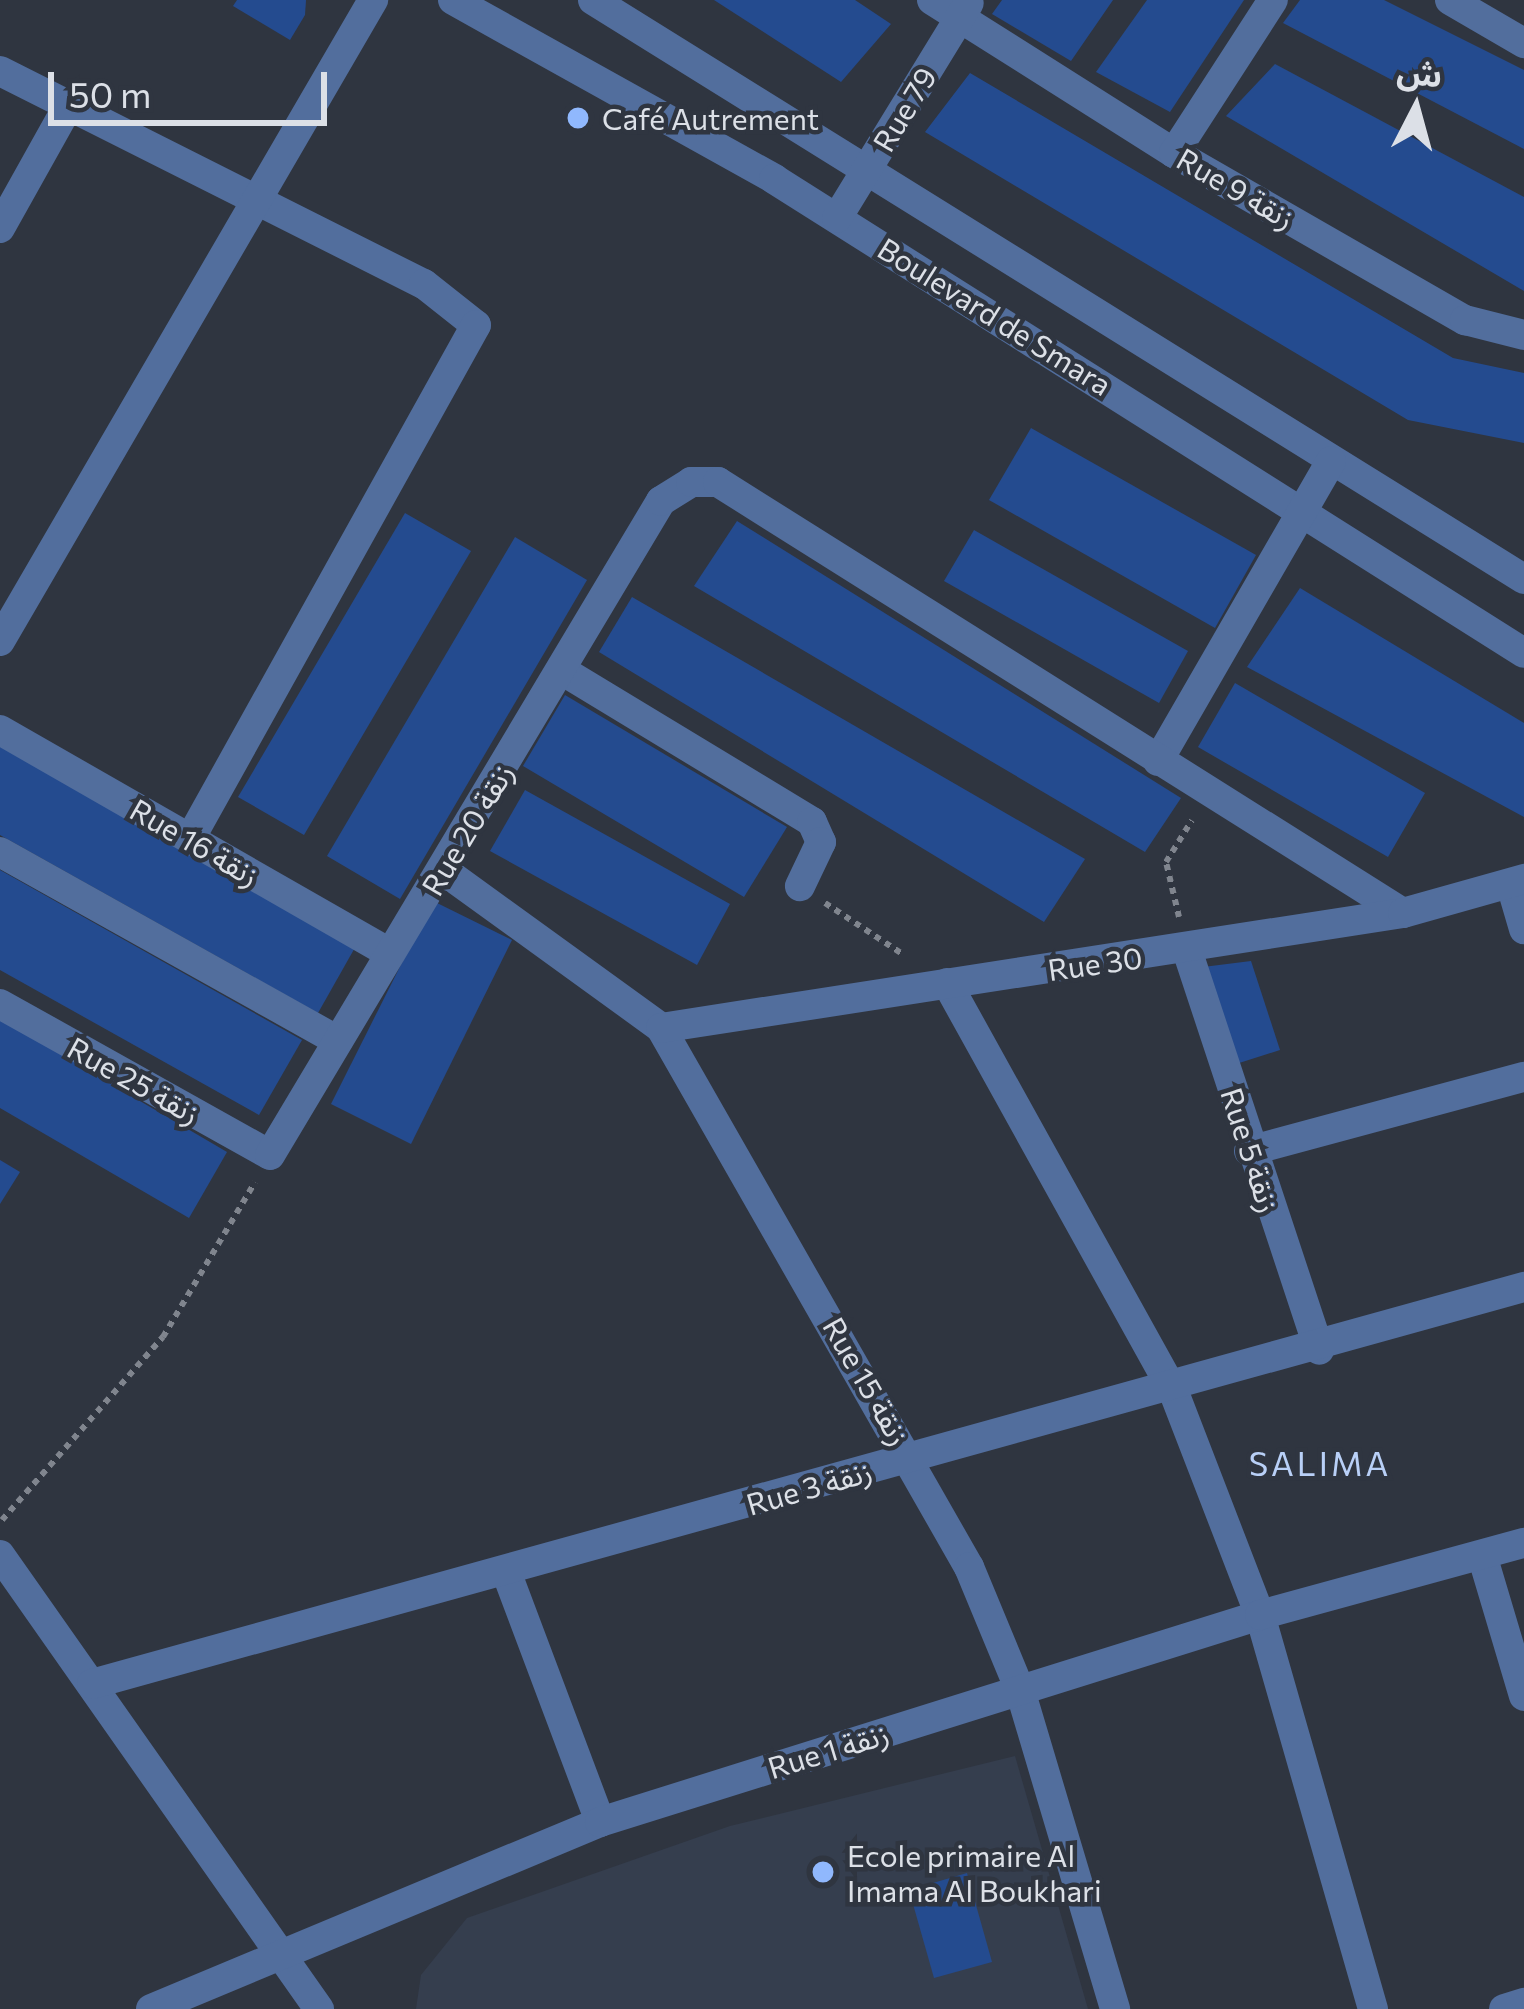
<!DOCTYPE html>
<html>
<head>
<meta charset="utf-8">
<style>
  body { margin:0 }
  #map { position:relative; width:1524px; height:2009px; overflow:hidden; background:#2f3540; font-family:Commissioner,"Noto Sans Arabic",sans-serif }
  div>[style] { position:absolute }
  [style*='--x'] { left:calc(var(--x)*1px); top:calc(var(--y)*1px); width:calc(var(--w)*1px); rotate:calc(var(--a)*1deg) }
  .built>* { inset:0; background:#353e4e }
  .building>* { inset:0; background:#244b8f }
  .path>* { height:6px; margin-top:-3px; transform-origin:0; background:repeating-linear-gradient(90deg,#80858e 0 6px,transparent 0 12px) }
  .minor>* { height:30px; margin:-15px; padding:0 15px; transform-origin:15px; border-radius:15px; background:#526e9d }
  .dots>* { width:33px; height:33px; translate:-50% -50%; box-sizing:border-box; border:6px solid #2f3540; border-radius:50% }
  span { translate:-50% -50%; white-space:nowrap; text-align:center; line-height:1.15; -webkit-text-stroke:9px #2f3540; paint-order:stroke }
  .street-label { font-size:30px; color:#dce0e7 }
  .poi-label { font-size:30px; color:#dce0e7 }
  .left { translate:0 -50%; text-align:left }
  .neighbourhood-label { font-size:33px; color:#b9d0f7; letter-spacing:3px }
  .north { position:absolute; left:1356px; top:48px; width:120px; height:120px; -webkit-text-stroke:9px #2f3540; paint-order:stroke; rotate:6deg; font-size:33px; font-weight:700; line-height:48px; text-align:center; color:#dce0e7 }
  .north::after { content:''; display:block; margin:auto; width:42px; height:54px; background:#dce0e7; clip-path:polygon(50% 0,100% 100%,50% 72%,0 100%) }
  .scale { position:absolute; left:48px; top:72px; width:279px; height:54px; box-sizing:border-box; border:6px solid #dce0e7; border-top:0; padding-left:15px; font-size:36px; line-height:42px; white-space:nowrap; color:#dce0e7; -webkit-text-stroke:9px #2f3540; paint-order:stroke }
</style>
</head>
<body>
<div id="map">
  <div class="built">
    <i style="clip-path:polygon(1015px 1756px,1088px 2009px,416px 2009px,421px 1975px,467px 1918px,730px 1826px)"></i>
  </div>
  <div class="building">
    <i style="clip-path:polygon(237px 0,306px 0,305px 15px,290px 40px,233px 6px)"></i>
    <i style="clip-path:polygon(714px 0,855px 0,891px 24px,841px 82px)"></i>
    <i style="clip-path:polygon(1002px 0,1113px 0,1071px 61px,992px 14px)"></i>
    <i style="clip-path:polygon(1147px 0,1244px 0,1170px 112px,1096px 72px)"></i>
    <i style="clip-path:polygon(1300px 0,1384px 0,1524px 70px,1524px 149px,1283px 23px)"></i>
    <i style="clip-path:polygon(1275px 64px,1524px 197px,1524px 291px,1226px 116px)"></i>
    <i style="clip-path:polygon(970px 73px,1453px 358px,1524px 373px,1524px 443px,1408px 420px,925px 132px)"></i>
    <i style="clip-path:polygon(1031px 428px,1256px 555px,1215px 628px,989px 500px)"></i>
    <i style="clip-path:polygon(405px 513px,471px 551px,304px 835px,238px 797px)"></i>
    <i style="clip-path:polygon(737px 521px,1181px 798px,1145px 852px,694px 586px)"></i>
    <i style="clip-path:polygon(974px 530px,1188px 651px,1159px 703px,944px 581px)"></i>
    <i style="clip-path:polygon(515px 537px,587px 580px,400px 899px,327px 856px)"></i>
    <i style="clip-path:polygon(1300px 588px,1524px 723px,1524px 817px,1247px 667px)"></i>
    <i style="clip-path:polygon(632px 597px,1085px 859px,1044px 922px,599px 652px)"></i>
    <i style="clip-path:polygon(1235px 683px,1425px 793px,1388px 857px,1198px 747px)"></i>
    <i style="clip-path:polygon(565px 695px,787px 827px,744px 897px,523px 766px)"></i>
    <i style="clip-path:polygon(0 744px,357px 944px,318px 1013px,0 835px)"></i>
    <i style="clip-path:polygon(525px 790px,730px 904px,697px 965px,490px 851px)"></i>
    <i style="clip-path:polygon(0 870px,302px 1040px,259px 1115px,0 970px)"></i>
    <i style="clip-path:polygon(433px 901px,512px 940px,411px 1144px,331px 1104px)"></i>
    <i style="clip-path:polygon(1251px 961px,1280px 1050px,1236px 1064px,1203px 967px)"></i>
    <i style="clip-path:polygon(0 1019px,227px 1152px,189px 1218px,0 1108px)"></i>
    <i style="clip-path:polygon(0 1160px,20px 1172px,0 1204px)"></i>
    <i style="clip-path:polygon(967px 1873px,992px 1962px,934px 1978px,909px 1890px)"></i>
  </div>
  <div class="path">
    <i style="--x:825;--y:903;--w:95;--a:33.4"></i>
    <i style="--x:1179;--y:917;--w:57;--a:-103.3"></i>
    <i style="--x:1166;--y:862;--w:49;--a:-58.2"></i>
    <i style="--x:2;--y:1520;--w:244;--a:-48.7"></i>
    <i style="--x:163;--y:1337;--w:180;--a:-59.3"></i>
  </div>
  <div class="minor">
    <i style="--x:453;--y:0;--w:368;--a:29.1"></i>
    <i style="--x:774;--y:179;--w:887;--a:32.29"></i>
    <i style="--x:593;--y:0;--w:1096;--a:31.88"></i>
    <i style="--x:932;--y:0;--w:286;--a:32.3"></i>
    <i style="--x:1174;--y:153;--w:336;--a:29.9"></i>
    <i style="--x:1465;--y:320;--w:61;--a:14.3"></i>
    <i style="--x:1450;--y:0;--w:86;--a:30.2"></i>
    <i style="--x:0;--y:71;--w:474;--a:26.7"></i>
    <i style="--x:424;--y:284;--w:66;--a:38.3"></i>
    <i style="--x:476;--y:325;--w:588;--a:119.09"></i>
    <i style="--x:1174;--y:153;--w:182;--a:-57.1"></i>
    <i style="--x:837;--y:218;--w:252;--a:-58.5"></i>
    <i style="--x:0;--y:228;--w:135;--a:-60.8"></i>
    <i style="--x:0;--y:641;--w:742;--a:-59.8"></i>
    <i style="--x:563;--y:671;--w:291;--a:31.2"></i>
    <i style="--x:812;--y:822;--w:22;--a:66"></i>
    <i style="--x:821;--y:842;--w:49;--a:115.5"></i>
    <i style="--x:0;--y:730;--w:449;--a:29.8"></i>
    <i style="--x:1158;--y:761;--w:346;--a:-60"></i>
    <i style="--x:0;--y:852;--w:387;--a:29.2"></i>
    <i style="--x:443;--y:870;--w:269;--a:35.9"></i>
    <i style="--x:661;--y:1028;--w:621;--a:60.26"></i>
    <i style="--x:969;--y:1567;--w:133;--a:67.5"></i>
    <i style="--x:1020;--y:1690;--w:333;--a:73.4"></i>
    <i style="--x:1512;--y:888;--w:43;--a:73.7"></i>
    <i style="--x:1187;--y:950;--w:421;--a:71.7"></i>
    <i style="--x:947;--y:983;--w:466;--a:61"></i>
    <i style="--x:1173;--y:1390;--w:241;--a:68.9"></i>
    <i style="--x:1260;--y:1615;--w:410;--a:74"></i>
    <i style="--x:0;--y:1004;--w:309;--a:29.2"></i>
    <i style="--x:270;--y:1155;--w:762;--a:-59.13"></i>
    <i style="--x:661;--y:501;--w:36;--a:-32"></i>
    <i style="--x:691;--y:482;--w:27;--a:0"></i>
    <i style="--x:718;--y:482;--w:809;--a:32.18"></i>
    <i style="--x:661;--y:1028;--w:751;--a:-8.81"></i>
    <i style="--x:1403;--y:913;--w:126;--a:-15.7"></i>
    <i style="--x:1249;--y:1151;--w:285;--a:-15.1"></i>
    <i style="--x:0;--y:1555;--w:555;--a:54.91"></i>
    <i style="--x:1482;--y:1555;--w:147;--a:73.4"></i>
    <i style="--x:507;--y:1574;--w:265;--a:69.4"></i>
    <i style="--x:92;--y:1684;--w:1486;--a:-15.5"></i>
    <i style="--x:151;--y:2009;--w:486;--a:-22.6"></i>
    <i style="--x:600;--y:1822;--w:692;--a:-17.41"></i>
    <i style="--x:1260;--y:1615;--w:274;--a:-15.3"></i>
    <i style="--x:1504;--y:2009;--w:21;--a:-17"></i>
  </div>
  <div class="dots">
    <i style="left:578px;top:118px;background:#90b8fd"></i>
    <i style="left:823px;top:1872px;background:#90b8fd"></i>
  </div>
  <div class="street-label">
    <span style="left:904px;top:109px;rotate:-59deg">Rue 79</span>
    <span style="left:1236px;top:188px;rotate:30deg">Rue 9 زنقة</span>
    <span style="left:995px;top:316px;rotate:32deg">Boulevard de Smara</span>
    <span style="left:467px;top:829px;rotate:-59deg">Rue 20 زنقة</span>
    <span style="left:195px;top:842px;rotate:30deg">Rue 16 زنقة</span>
    <span style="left:1095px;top:963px;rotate:-8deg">Rue 30</span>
    <span style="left:134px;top:1080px;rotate:29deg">Rue 25 زنقة</span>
    <span style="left:1251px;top:1150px;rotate:72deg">Rue 5 زنقة</span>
    <span style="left:867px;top:1381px;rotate:60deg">Rue 15 زنقة</span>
    <span style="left:809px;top:1487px;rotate:-16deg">Rue 3 زنقة</span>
    <span style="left:828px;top:1750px;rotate:-17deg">Rue 1 زنقة</span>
  </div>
  <div class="poi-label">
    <span class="left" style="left:602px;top:118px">Café Autrement</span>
    <span class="left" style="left:847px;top:1872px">Ecole primaire Al<br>Imama Al Boukhari</span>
  </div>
  <div class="neighbourhood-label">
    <span style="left:1320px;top:1463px">SALIMA</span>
  </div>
  <div class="north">ش</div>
  <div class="scale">50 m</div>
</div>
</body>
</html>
